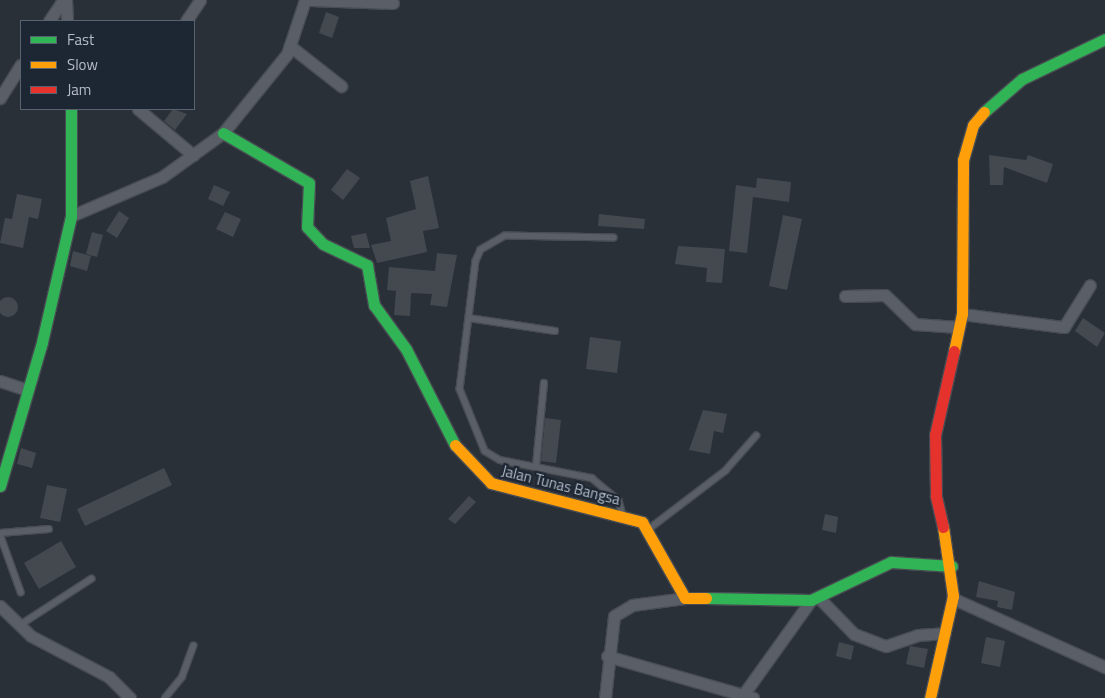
<!DOCTYPE html>
<html>
<head>
<meta charset="utf-8">
<style>
  body { margin:0 }
  #map { position:relative; width:1105px; height:698px; overflow:hidden; background:#2a3038; font-family:"Titillium Web",sans-serif }
  div>[style] { position:absolute }
  [style*='--x'] { left:calc(var(--x)*1px); top:calc(var(--y)*1px); width:calc(var(--w)*1px); rotate:calc(var(--a)*1deg) }
  .building>* { inset:0; background:#444950 }
  .round { border-radius:50% }
  .roads { filter:drop-shadow(1px 0 #484c53) drop-shadow(-1px 0 #484c53) drop-shadow(0 1px #484c53) drop-shadow(0 -1px #484c53) }
  .lane>* { height:5.5px; margin:-2.75px; padding:0 2.75px; transform-origin:2.75px; border-radius:2.75px; background:#5a5e66 }
  .street>* { height:11px; margin:-5.5px; padding:0 5.5px; transform-origin:5.5px; border-radius:5.5px; background:#5a5e66 }
  .fast>* { height:11px; margin:-5.5px; padding:0 5.5px; transform-origin:5.5px; border-radius:5.5px; background:#30b455 }
  .slow>* { height:11px; margin:-5.5px; padding:0 5.5px; transform-origin:5.5px; border-radius:5.5px; background:#ff9f0a }
  .jam>* { height:11px; margin:-5.5px; padding:0 5.5px; transform-origin:5.5px; border-radius:5.5px; background:#e5322d }
  span { translate:-50% -50%; white-space:nowrap; text-align:center; line-height:1.15; -webkit-text-stroke:4.5px #1d2633; paint-order:stroke }
  .street-label { font-size:15px; color:#b4bcc9 }
  .legend { position:absolute; left:20px; top:20px; width:175px; height:90px; box-sizing:border-box; background:#1d2633; border:1px solid #59626f; margin:0; padding:6px 9px; list-style:none; font-size:15px; color:#b4bcc9 }
  .legend li { display:flex; align-items:center; gap:10px; height:25px }
  .legend b { width:25px; border:1px solid #59626f }
</style>
</head>
<body>
<div id="map">
  <div class="building">
    <i style="clip-path:polygon(326px 12px,339px 17px,332px 38px,319px 33px)"></i>
    <i style="clip-path:polygon(173px 109px,187px 114px,175px 130px,164px 121px)"></i>
    <i style="clip-path:polygon(989px 155px,1026px 160px,1028px 155px,1053px 164px,1047px 183px,1004px 167px,1003px 185px,990px 185px)"></i>
    <i style="clip-path:polygon(347px 169px,360px 178px,343px 200px,331px 190px)"></i>
    <i style="clip-path:polygon(428px 176px,439px 228px,423px 231px,427px 252px,377px 263px,371px 245px,391px 241px,386px 218px,416px 209px,410px 181px)"></i>
    <i style="clip-path:polygon(757px 178px,791px 182px,789px 202px,753px 197px,747px 253px,729px 251px,736px 185px,756px 188px)"></i>
    <i style="clip-path:polygon(214px 185px,230px 192px,223px 206px,208px 199px)"></i>
    <i style="clip-path:polygon(17px 194px,42px 199px,38px 219px,29px 217px,23px 248px,0 243px,5px 218px,12px 219px)"></i>
    <i style="clip-path:polygon(119px 211px,129px 218px,117px 238px,106px 231px)"></i>
    <i style="clip-path:polygon(225px 212px,241px 219px,233px 237px,216px 229px)"></i>
    <i style="clip-path:polygon(599px 214px,645px 219px,644px 229px,598px 226px)"></i>
    <i style="clip-path:polygon(783px 215px,802px 219px,787px 290px,769px 286px)"></i>
    <i style="clip-path:polygon(92px 232px,103px 235px,97px 257px,86px 254px)"></i>
    <i style="clip-path:polygon(366px 233px,370px 248px,354px 248px,351px 236px)"></i>
    <i style="clip-path:polygon(678px 246px,725px 249px,722px 283px,706px 282px,707px 268px,675px 264px)"></i>
    <i style="clip-path:polygon(73px 251px,91px 256px,87px 271px,70px 266px)"></i>
    <i style="clip-path:polygon(437px 253px,457px 255px,447px 307px,430px 305px,432px 294px,411px 293px,410px 316px,394px 315px,396px 291px,387px 290px,389px 267px,435px 271px)"></i>
    <i class="round" style="left:-2px;top:297px;width:20px;height:20px"></i>
    <i style="clip-path:polygon(1083px 318px,1105px 333px,1097px 347px,1075px 331px)"></i>
    <i style="clip-path:polygon(590px 337px,621px 341px,617px 373px,586px 369px)"></i>
    <i style="clip-path:polygon(703px 410px,727px 414px,723px 433px,714px 431px,710px 454px,689px 450px)"></i>
    <i style="clip-path:polygon(545px 418px,561px 420px,556px 463px,541px 461px)"></i>
    <i style="clip-path:polygon(21px 448px,36px 453px,32px 468px,17px 464px)"></i>
    <i style="clip-path:polygon(164px 468px,172px 485px,85px 526px,77px 509px)"></i>
    <i style="clip-path:polygon(47px 485px,67px 489px,60px 522px,40px 518px)"></i>
    <i style="clip-path:polygon(469px 496px,476px 502px,455px 524px,448px 519px)"></i>
    <i style="clip-path:polygon(825px 514px,838px 517px,836px 533px,822px 530px)"></i>
    <i style="clip-path:polygon(61px 541px,76px 567px,39px 589px,24px 563px)"></i>
    <i style="clip-path:polygon(979px 581px,1015px 592px,1012px 610px,997px 607px,998px 601px,976px 597px)"></i>
    <i style="clip-path:polygon(986px 637px,1005px 641px,1000px 667px,981px 663px)"></i>
    <i style="clip-path:polygon(839px 642px,854px 646px,851px 660px,836px 656px)"></i>
    <i style="clip-path:polygon(910px 646px,928px 649px,924px 668px,906px 664px)"></i>
  </div>
  <div class="roads">
    <div class="lane">
      <i style="--x:614;--y:238;--w:109;--a:-178.9"></i>
      <i style="--x:505;--y:236;--w:28;--a:150"></i>
      <i style="--x:481;--y:250;--w:12;--a:114"></i>
      <i style="--x:476;--y:261;--w:129;--a:97.1"></i>
      <i style="--x:460;--y:389;--w:67;--a:68"></i>
      <i style="--x:485;--y:451;--w:17;--a:31"></i>
      <i style="--x:500;--y:460;--w:94;--a:11.1"></i>
      <i style="--x:592;--y:478;--w:35;--a:40"></i>
      <i style="--x:619;--y:501;--w:15;--a:74"></i>
      <i style="--x:469;--y:318;--w:87;--a:8.6"></i>
      <i style="--x:536;--y:466;--w:83;--a:-84.5"></i>
      <i style="--x:649;--y:529;--w:96;--a:-37.3"></i>
      <i style="--x:725;--y:471;--w:47;--a:-48.5"></i>
      <i style="--x:0;--y:533;--w:49;--a:-4.7"></i>
      <i style="--x:0;--y:534;--w:62;--a:70.1"></i>
      <i style="--x:20;--y:625;--w:85;--a:-32.9"></i>
      <i style="--x:165;--y:698;--w:27;--a:-51"></i>
      <i style="--x:182;--y:677;--w:33;--a:-70"></i>
    </div>
    <div class="street">
      <i style="--x:66;--y:0;--w:21;--a:87"></i>
      <i style="--x:311;--y:0;--w:82;--a:2.1"></i>
      <i style="--x:49;--y:21;--w:25;--a:-56"></i>
      <i style="--x:186;--y:21;--w:25;--a:-56"></i>
      <i style="--x:290;--y:46;--w:65;--a:38.1"></i>
      <i style="--x:0;--y:98;--w:39;--a:-58"></i>
      <i style="--x:138;--y:109;--w:72;--a:39.9"></i>
      <i style="--x:71;--y:216;--w:99;--a:-23.2"></i>
      <i style="--x:162;--y:177;--w:75;--a:-35.8"></i>
      <i style="--x:223;--y:133;--w:102;--a:-51"></i>
      <i style="--x:287;--y:54;--w:57;--a:-71.6"></i>
      <i style="--x:845;--y:296;--w:40;--a:-1.4"></i>
      <i style="--x:885;--y:295;--w:42;--a:44"></i>
      <i style="--x:915;--y:324;--w:43;--a:4"></i>
      <i style="--x:962;--y:314;--w:103;--a:7.3"></i>
      <i style="--x:1064;--y:327;--w:49;--a:-58.2"></i>
      <i style="--x:0;--y:381;--w:29;--a:18"></i>
      <i style="--x:819;--y:598;--w:50;--a:45.8"></i>
      <i style="--x:854;--y:634;--w:34;--a:21"></i>
      <i style="--x:886;--y:646;--w:34;--a:-19"></i>
      <i style="--x:918;--y:635;--w:27;--a:-4"></i>
      <i style="--x:952;--y:598;--w:168;--a:24.3"></i>
      <i style="--x:0;--y:606;--w:43;--a:44.1"></i>
      <i style="--x:31;--y:636;--w:88;--a:27.7"></i>
      <i style="--x:109;--y:677;--w:30;--a:45"></i>
      <i style="--x:607;--y:656;--w:152;--a:16"></i>
      <i style="--x:743;--y:695;--w:117;--a:-54.4"></i>
      <i style="--x:605;--y:698;--w:82;--a:-83.7"></i>
      <i style="--x:614;--y:616;--w:21;--a:-31"></i>
      <i style="--x:632;--y:605;--w:53;--a:-7.5"></i>
    </div>
    <div class="fast">
      <i style="--x:984;--y:112;--w:50;--a:-41"></i>
      <i style="--x:1022;--y:79;--w:92;--a:-25.7"></i>
      <i style="--x:223;--y:133;--w:99;--a:30.2"></i>
      <i style="--x:309;--y:183;--w:44;--a:92.6"></i>
      <i style="--x:307;--y:227;--w:23;--a:47"></i>
      <i style="--x:323;--y:244;--w:49;--a:25.5"></i>
      <i style="--x:367;--y:265;--w:41;--a:80.1"></i>
      <i style="--x:374;--y:305;--w:54;--a:54"></i>
      <i style="--x:406;--y:349;--w:108;--a:63"></i>
      <i style="--x:0;--y:486;--w:150;--a:-73.7"></i>
      <i style="--x:42;--y:342;--w:129;--a:-77"></i>
      <i style="--x:71;--y:216;--w:107;--a:-90"></i>
      <i style="--x:706;--y:598;--w:105;--a:1.1"></i>
      <i style="--x:811;--y:600;--w:89;--a:-25.4"></i>
      <i style="--x:891;--y:562;--w:61;--a:3.8"></i>
    </div>
    <div class="slow">
      <i style="--x:954;--y:351;--w:38;--a:-78"></i>
      <i style="--x:962;--y:314;--w:154;--a:-89.6"></i>
      <i style="--x:963;--y:160;--w:36;--a:-74"></i>
      <i style="--x:973;--y:125;--w:17;--a:-50"></i>
      <i style="--x:455;--y:445;--w:52;--a:46.5"></i>
      <i style="--x:491;--y:483;--w:156;--a:14.5"></i>
      <i style="--x:642;--y:522;--w:87;--a:60.5"></i>
      <i style="--x:685;--y:598;--w:21;--a:0"></i>
      <i style="--x:930;--y:698;--w:105;--a:-77.3"></i>
      <i style="--x:953;--y:596;--w:70;--a:-98.2"></i>
    </div>
    <div class="jam">
      <i style="--x:943;--y:527;--w:32;--a:-103"></i>
      <i style="--x:936;--y:496;--w:61;--a:-90.9"></i>
      <i style="--x:935;--y:435;--w:86;--a:-77.3"></i>
    </div>
  </div>
  <div class="street-label">
    <span style="left:561px;top:485px;rotate:14deg">Jalan Tunas Bangsa</span>
  </div>
  <ul class="legend">
  <li><b style="height:6px;background:#30b455"></b>Fast</li>
  <li><b style="height:6px;background:#ff9f0a"></b>Slow</li>
  <li><b style="height:6px;background:#e5322d"></b>Jam</li>
  </ul>
</div>
</body>
</html>
